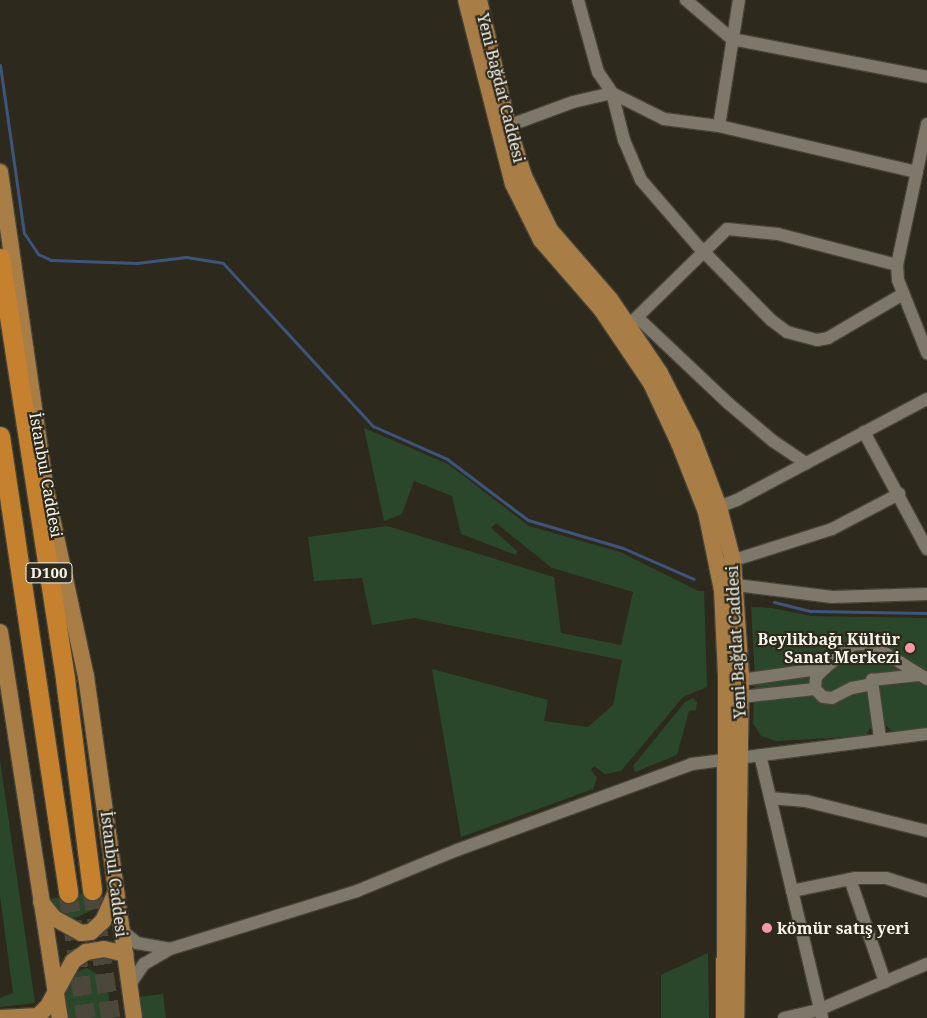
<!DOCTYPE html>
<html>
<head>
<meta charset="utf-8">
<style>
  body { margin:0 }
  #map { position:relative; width:927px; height:1018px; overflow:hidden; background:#2d291c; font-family:"Noto Serif",serif }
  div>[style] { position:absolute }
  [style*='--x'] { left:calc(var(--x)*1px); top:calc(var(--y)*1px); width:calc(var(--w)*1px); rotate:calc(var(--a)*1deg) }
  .green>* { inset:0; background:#2b472b }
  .stream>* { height:3px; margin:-1.5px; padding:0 1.5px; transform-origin:1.5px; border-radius:1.5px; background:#3d557d }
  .highway-tunnel>* { height:19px; margin-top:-9.5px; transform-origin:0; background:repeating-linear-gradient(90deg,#4b473b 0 19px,transparent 0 28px) }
  .roads { filter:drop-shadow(1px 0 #464438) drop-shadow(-1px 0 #464438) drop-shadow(0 1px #464438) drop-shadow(0 -1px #464438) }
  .minor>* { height:12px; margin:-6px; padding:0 6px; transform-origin:6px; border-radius:6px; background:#7d7869 }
  .major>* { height:16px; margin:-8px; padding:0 8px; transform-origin:8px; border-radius:8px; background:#a97d46 }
  .highway>* { height:19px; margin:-9.5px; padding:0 9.5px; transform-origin:9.5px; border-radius:9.5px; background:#c6812f }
  .dots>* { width:14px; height:14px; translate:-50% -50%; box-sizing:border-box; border:2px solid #2d291c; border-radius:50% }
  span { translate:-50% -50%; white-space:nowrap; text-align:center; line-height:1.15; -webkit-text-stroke:4.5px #2d291c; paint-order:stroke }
  .shield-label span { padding:1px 4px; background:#2d291c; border:1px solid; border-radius:4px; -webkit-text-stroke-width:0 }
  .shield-label { font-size:15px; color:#f6f4eb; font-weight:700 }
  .street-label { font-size:16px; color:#f6f4eb }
  .poi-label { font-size:16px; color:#f6f4eb; font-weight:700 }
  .right { translate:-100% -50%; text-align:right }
  .left { translate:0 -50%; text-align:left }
</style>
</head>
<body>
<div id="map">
  <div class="green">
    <i style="clip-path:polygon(364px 428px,448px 464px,529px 526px,620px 552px,698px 591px,704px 591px,707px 687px,683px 697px,621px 771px,605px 774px,594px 766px,591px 770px,597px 778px,593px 789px,461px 837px,432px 669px,548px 700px,544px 721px,588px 727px,613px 705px,622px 660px,414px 618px,372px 625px,362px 578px,314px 581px,308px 537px,387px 526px,554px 577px,561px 633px,621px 645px,633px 592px,552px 568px,496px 523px,491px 528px,517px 551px,516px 555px,461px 534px,452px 496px,414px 481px,402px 514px,384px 521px)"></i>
    <i style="clip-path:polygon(751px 607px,772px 608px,811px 616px,927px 618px,927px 730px,893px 732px,884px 723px,873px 724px,865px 736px,776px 741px,761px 736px,753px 723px,755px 678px)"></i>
    <i style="clip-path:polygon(693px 698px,697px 702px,696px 710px,689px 711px,677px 755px,635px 772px,633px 766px,685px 702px)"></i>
    <i style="clip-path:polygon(0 760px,35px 1003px,0 1007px,0 998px,13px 993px,0 896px)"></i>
    <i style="clip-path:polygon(98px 891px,92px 910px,76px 918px,61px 916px,49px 899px)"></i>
    <i style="clip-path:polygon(708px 953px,709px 1018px,661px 1018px,661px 975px)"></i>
    <i style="clip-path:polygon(87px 968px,106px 979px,112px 1018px,68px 1018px,64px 993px,73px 973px)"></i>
    <i style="clip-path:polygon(163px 994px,166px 1018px,141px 1018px,138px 997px)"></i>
  </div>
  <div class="stream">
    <i style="--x:0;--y:65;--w:170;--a:81.9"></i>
    <i style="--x:24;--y:233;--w:25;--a:56"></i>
    <i style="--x:38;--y:254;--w:14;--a:25"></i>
    <i style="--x:51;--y:260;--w:86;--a:2"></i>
    <i style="--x:137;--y:263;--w:49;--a:-7"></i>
    <i style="--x:186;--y:257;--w:37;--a:9"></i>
    <i style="--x:223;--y:263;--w:222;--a:47.4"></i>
    <i style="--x:373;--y:426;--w:81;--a:24"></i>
    <i style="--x:447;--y:459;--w:101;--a:37"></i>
    <i style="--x:528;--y:520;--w:99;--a:16.4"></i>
    <i style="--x:623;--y:548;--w:77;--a:23.6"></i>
    <i style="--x:774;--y:602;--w:38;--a:14"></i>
    <i style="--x:811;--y:611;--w:116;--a:1"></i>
  </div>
  <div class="highway-tunnel">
    <i style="--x:92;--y:890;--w:129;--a:81.6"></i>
    <i style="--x:68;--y:893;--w:126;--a:81.8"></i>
  </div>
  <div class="roads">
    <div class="minor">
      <i style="--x:578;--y:0;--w:75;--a:74.5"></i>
      <i style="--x:598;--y:72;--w:25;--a:56"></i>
      <i style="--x:612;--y:93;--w:49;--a:75.7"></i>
      <i style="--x:624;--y:140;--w:43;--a:67"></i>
      <i style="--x:641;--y:180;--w:87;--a:49.2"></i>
      <i style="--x:698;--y:246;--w:104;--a:45.4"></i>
      <i style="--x:771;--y:320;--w:20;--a:37"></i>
      <i style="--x:787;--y:332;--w:31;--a:15"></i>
      <i style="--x:817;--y:340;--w:11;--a:-10"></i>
      <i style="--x:828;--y:338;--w:87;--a:-30.4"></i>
      <i style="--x:686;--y:0;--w:60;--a:40.3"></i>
      <i style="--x:732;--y:39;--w:199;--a:11"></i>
      <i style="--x:927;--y:124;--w:144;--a:102"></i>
      <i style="--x:897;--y:265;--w:15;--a:86"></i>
      <i style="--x:898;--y:280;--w:79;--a:68.3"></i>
      <i style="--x:508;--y:126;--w:69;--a:-20.3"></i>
      <i style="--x:573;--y:102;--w:40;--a:-13"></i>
      <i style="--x:612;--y:93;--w:58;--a:26.6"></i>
      <i style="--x:664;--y:119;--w:55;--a:7.3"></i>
      <i style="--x:719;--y:126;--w:203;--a:13.1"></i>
      <i style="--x:719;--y:126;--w:128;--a:-81"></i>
      <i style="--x:638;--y:318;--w:124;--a:43.4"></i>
      <i style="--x:728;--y:403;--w:59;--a:40.2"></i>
      <i style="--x:773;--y:441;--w:40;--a:34"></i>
      <i style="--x:629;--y:325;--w:137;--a:-44.4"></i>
      <i style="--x:727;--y:229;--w:51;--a:5.6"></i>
      <i style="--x:778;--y:234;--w:123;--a:14.6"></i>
      <i style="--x:864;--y:432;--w:133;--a:61.7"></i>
      <i style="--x:711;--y:510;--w:28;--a:-21"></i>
      <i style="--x:737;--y:500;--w:215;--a:-28"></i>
      <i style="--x:725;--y:563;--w:112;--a:-17.6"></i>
      <i style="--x:832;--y:529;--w:76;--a:-27.6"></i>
      <i style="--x:736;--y:585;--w:97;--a:7.1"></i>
      <i style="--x:832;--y:597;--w:95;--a:-1.8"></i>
      <i style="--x:741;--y:680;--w:85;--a:-8.1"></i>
      <i style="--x:825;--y:668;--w:35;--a:-40"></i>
      <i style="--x:852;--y:645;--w:12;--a:-5"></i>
      <i style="--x:864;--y:644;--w:14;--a:17"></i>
      <i style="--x:877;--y:648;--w:59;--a:31.8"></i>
      <i style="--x:815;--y:689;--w:11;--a:45"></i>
      <i style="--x:823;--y:697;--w:9;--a:6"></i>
      <i style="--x:832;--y:698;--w:22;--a:-27"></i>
      <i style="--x:852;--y:688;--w:21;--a:-11"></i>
      <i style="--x:741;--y:697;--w:74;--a:-6.2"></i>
      <i style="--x:815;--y:689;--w:12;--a:-85"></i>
      <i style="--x:816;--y:677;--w:13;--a:-45"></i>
      <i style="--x:880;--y:738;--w:59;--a:-97.9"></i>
      <i style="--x:872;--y:680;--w:47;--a:-6.1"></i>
      <i style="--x:760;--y:755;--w:270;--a:76.7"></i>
      <i style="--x:770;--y:798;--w:36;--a:5"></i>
      <i style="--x:806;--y:801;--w:125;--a:13.9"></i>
      <i style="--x:850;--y:879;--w:109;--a:71.2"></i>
      <i style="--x:792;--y:891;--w:64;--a:-11.7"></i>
      <i style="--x:855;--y:878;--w:31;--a:0"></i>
      <i style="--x:886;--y:878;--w:43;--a:17.6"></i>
      <i style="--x:121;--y:930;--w:21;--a:39"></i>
      <i style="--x:137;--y:943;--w:34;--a:10"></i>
      <i style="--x:129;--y:986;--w:27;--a:-56"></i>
      <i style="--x:144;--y:964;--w:30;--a:-30"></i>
      <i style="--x:170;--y:949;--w:196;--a:-17.2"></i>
      <i style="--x:357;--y:891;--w:108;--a:-22.3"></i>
      <i style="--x:457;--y:850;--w:250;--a:-20.1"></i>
      <i style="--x:692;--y:764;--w:237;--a:-7.3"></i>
      <i style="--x:784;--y:1018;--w:35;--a:-13"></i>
      <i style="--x:818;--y:1010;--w:118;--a:-22.9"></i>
    </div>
    <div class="major">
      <i style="--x:466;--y:0;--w:190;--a:75.7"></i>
      <i style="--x:513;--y:184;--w:63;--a:63.4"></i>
      <i style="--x:541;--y:240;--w:91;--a:49"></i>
      <i style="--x:601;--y:309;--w:89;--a:56"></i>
      <i style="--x:651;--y:383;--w:66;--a:65"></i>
      <i style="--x:679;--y:443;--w:74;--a:68.6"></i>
      <i style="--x:706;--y:512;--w:80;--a:78.4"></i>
      <i style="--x:722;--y:590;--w:84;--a:87.3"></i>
      <i style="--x:726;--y:674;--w:344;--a:90.3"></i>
      <i style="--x:479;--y:0;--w:129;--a:77"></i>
      <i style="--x:508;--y:126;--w:52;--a:72.3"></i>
      <i style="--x:524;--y:176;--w:60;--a:64.3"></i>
      <i style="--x:550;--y:230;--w:91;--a:49"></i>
      <i style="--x:610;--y:299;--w:89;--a:56"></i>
      <i style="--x:660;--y:373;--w:71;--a:63.1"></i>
      <i style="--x:692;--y:436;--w:76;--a:69.2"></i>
      <i style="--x:719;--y:507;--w:56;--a:75.5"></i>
      <i style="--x:733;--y:561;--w:113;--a:86"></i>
      <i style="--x:741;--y:674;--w:344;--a:90.8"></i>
      <i style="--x:0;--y:172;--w:321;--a:81.8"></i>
      <i style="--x:46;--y:490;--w:190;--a:77.9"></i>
      <i style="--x:86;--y:676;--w:345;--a:82"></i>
      <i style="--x:0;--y:632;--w:391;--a:81.2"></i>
      <i style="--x:41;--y:902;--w:21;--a:51"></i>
      <i style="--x:54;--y:918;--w:31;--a:29"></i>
      <i style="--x:81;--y:933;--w:10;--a:-6"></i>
      <i style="--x:91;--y:932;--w:16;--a:-43"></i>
      <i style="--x:103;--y:921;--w:30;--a:-66"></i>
      <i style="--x:0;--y:1018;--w:38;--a:-3"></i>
      <i style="--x:30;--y:1018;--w:8;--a:-14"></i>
      <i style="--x:38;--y:1016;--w:14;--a:-45"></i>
      <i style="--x:48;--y:1006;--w:51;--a:-60.9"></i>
      <i style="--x:73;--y:961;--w:16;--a:-35"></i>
      <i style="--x:86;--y:952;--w:18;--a:-9"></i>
      <i style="--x:104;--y:949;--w:22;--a:13"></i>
    </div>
    <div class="highway">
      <i style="--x:0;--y:258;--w:426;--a:81.2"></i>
      <i style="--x:65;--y:679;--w:213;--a:82.7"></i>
      <i style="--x:0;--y:436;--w:462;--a:81.5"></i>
    </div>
  </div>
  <div class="dots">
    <i style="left:910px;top:648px;background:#f49aa4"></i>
    <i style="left:767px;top:928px;background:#f49aa4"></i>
  </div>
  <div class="shield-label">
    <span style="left:49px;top:573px">D100</span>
  </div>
  <div class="street-label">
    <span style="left:501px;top:88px;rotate:76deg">Yeni Bağdat Caddesi</span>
    <span style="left:46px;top:475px;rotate:80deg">İstanbul Caddesi</span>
    <span style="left:736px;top:642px;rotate:-93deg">Yeni Bağdat Caddesi</span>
    <span style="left:114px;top:874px;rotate:83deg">İstanbul Caddesi</span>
  </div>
  <div class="poi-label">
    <span class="right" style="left:900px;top:648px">Beylikbağı Kültür<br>Sanat Merkezi</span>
    <span class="left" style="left:777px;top:928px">kömür satış yeri</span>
  </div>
</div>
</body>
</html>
